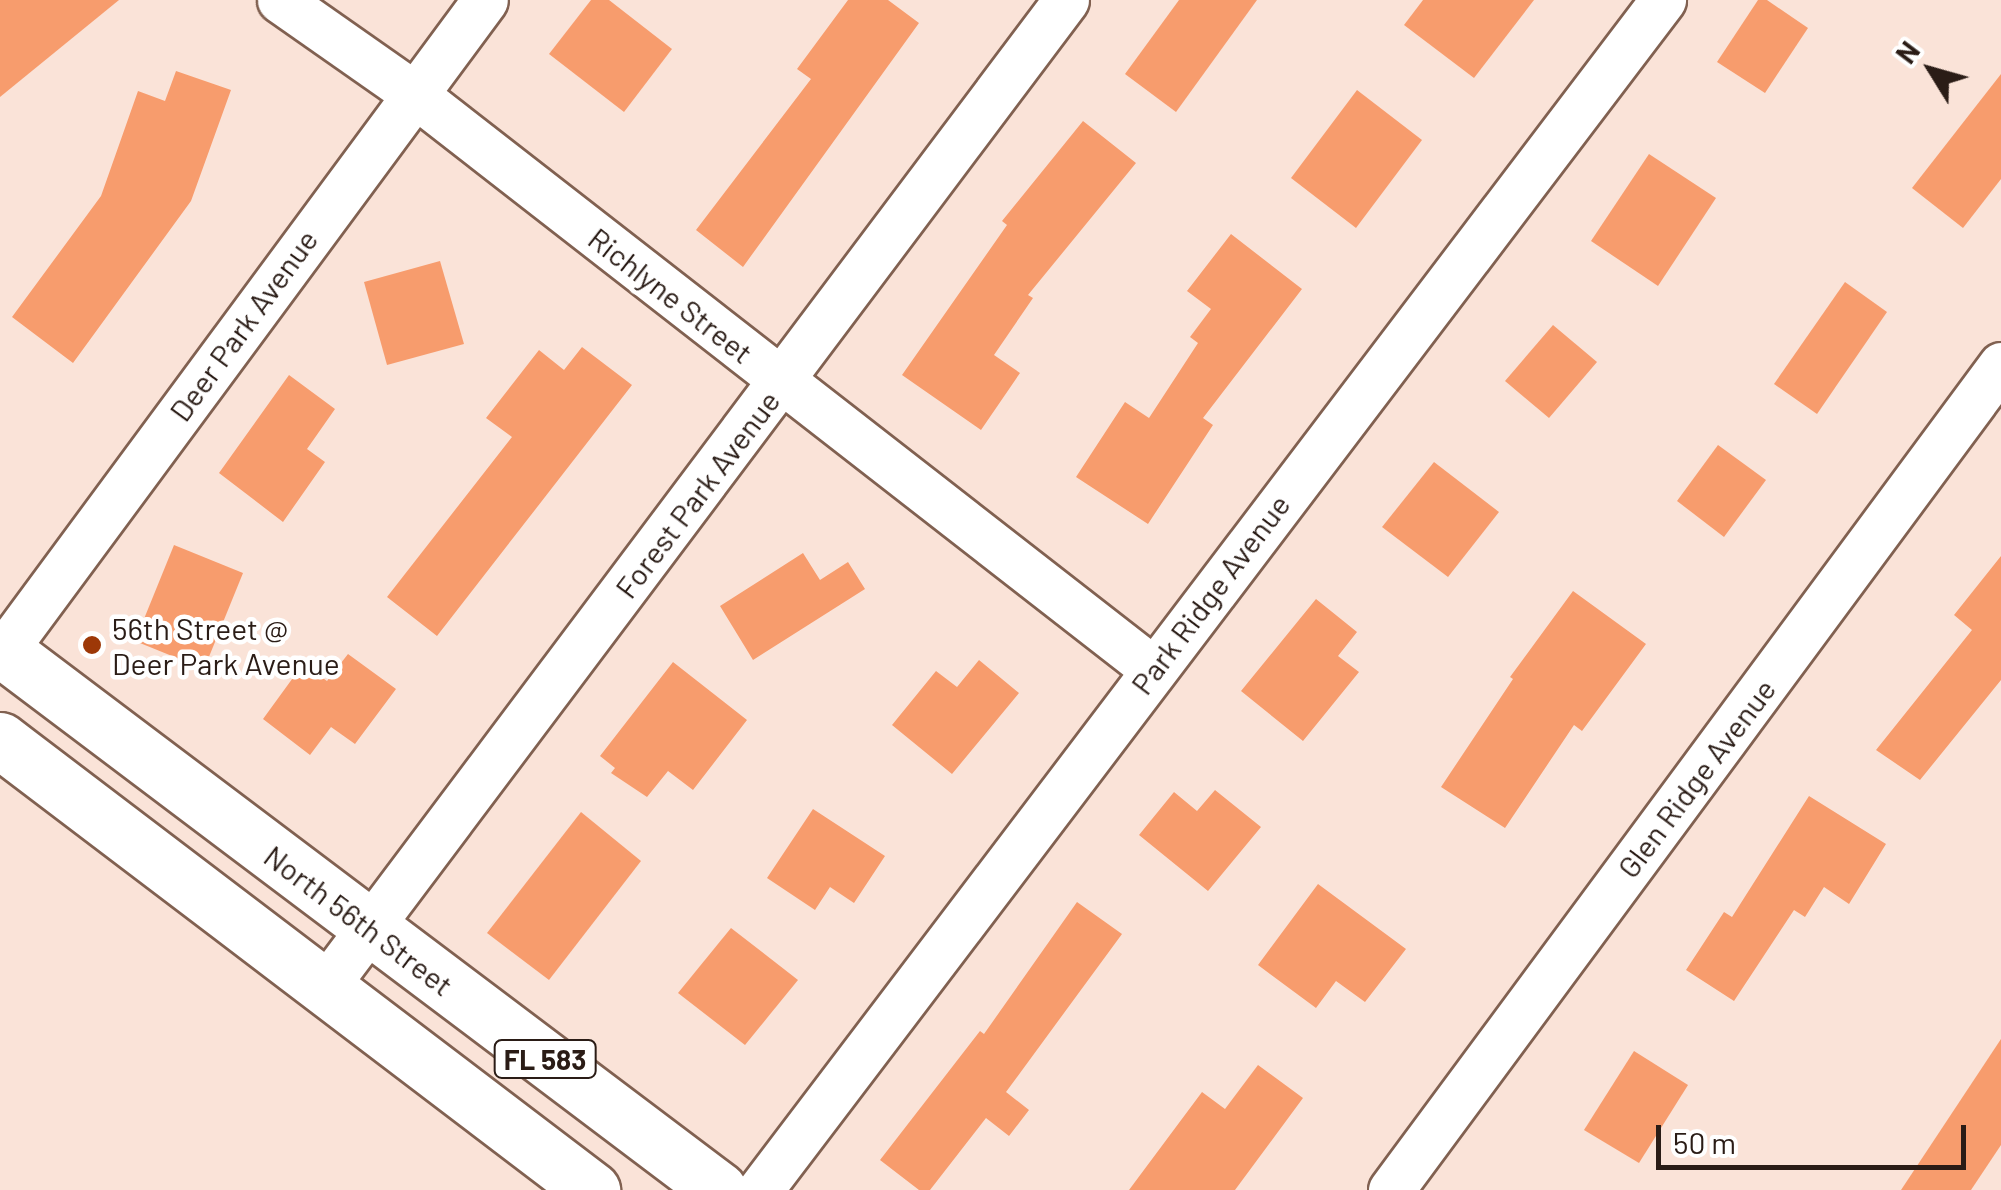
<!DOCTYPE html>
<html>
<head>
<meta charset="utf-8">
<style>
  body { margin:0 }
  #map { position:relative; width:2001px; height:1190px; overflow:hidden; background:#fae3d8; font-family:Barlow,sans-serif }
  div>[style] { position:absolute }
  [style*='--x'] { left:calc(var(--x)*1px); top:calc(var(--y)*1px); width:calc(var(--w)*1px); rotate:calc(var(--a)*1deg) }
  .building>* { inset:0; background:#f79c6d }
  .roads { filter:drop-shadow(2px 0 #816151) drop-shadow(-2px 0 #816151) drop-shadow(0 2px #816151) drop-shadow(0 -2px #816151) }
  .street>* { height:45px; margin:-22.5px; padding:0 22.5px; transform-origin:22.5px; border-radius:22.5px; background:#fff }
  .primary>* { height:55px; margin:-27.5px; padding:0 27.5px; transform-origin:27.5px; border-radius:27.5px; background:#fff }
  .dots>* { width:28px; height:28px; translate:-50% -50%; box-sizing:border-box; border:5px solid #fff; border-radius:50% }
  span { translate:-50% -50%; white-space:nowrap; text-align:center; line-height:1.15; -webkit-text-stroke:9px #fff; paint-order:stroke }
  .shield-label span { padding:2px 8px; background:#fff; border:2px solid; border-radius:8px; -webkit-text-stroke-width:0 }
  .shield-label { font-size:28px; color:#2a1c16; font-weight:700 }
  .street-label { font-size:30px; color:#2a1c16 }
  .poi-label { font-size:30px; color:#2a1c16 }
  .left { translate:0 -50%; text-align:left }
  .north { position:absolute; left:1881px; top:20px; width:100px; height:100px; -webkit-text-stroke:8px #fff; paint-order:stroke; rotate:307deg; font-size:28px; font-weight:700; line-height:40px; text-align:center; color:#2a1c16 }
  .north::after { content:''; display:block; margin:auto; width:35px; height:45px; background:#2a1c16; clip-path:polygon(50% 0,100% 100%,50% 72%,0 100%) }
  .scale { position:absolute; left:1656px; top:1125px; width:310px; height:45px; box-sizing:border-box; border:5px solid #2a1c16; border-top:0; padding-left:12px; font-size:30px; line-height:35px; white-space:nowrap; color:#2a1c16; -webkit-text-stroke:8px #fff; paint-order:stroke }
</style>
</head>
<body>
<div id="map">
  <div class="building">
    <i style="clip-path:polygon(0 0,119px 0,0 97px)"></i>
    <i style="clip-path:polygon(591px 0,609px 0,672px 49px,624px 112px,549px 54px)"></i>
    <i style="clip-path:polygon(848px 0,888px 0,919px 23px,743px 267px,696px 230px,811px 79px,797px 69px)"></i>
    <i style="clip-path:polygon(1179px 0,1257px 0,1176px 112px,1125px 74px)"></i>
    <i style="clip-path:polygon(1423px 0,1534px 0,1474px 78px,1404px 25px)"></i>
    <i style="clip-path:polygon(1758px 0,1767px 0,1808px 28px,1765px 93px,1717px 62px)"></i>
    <i style="clip-path:polygon(176px 71px,231px 90px,191px 201px,73px 363px,12px 317px,101px 196px,138px 91px,165px 101px)"></i>
    <i style="clip-path:polygon(2001px 74px,2001px 179px,1963px 228px,1912px 188px)"></i>
    <i style="clip-path:polygon(1357px 90px,1422px 140px,1356px 228px,1291px 178px)"></i>
    <i style="clip-path:polygon(1083px 121px,1136px 163px,1028px 295px,1033px 298px,994px 355px,1020px 373px,981px 430px,902px 375px,1007px 225px,1002px 221px)"></i>
    <i style="clip-path:polygon(1649px 154px,1716px 198px,1658px 286px,1591px 241px)"></i>
    <i style="clip-path:polygon(1231px 234px,1302px 289px,1203px 418px,1213px 425px,1148px 524px,1076px 477px,1125px 402px,1149px 418px,1198px 343px,1190px 337px,1211px 309px,1187px 291px)"></i>
    <i style="clip-path:polygon(440px 261px,464px 344px,387px 365px,364px 282px)"></i>
    <i style="clip-path:polygon(1845px 282px,1887px 312px,1817px 414px,1774px 384px)"></i>
    <i style="clip-path:polygon(1553px 325px,1597px 362px,1549px 418px,1505px 381px)"></i>
    <i style="clip-path:polygon(582px 347px,632px 385px,437px 636px,387px 597px,512px 437px,486px 418px,539px 350px,564px 370px)"></i>
    <i style="clip-path:polygon(289px 375px,335px 409px,307px 449px,325px 462px,283px 522px,219px 473px)"></i>
    <i style="clip-path:polygon(1718px 445px,1766px 480px,1724px 537px,1677px 501px)"></i>
    <i style="clip-path:polygon(1434px 462px,1499px 512px,1448px 577px,1382px 527px)"></i>
    <i style="clip-path:polygon(174px 545px,243px 573px,204px 669px,135px 641px)"></i>
    <i style="clip-path:polygon(803px 553px,820px 580px,848px 562px,865px 589px,753px 660px,720px 606px)"></i>
    <i style="clip-path:polygon(2001px 556px,2001px 680px,1920px 780px,1876px 750px,1972px 630px,1954px 615px)"></i>
    <i style="clip-path:polygon(1573px 591px,1646px 644px,1582px 731px,1574px 725px,1505px 828px,1441px 787px,1513px 679px,1510px 677px)"></i>
    <i style="clip-path:polygon(1316px 599px,1357px 632px,1338px 656px,1359px 672px,1303px 741px,1241px 691px)"></i>
    <i style="clip-path:polygon(348px 654px,396px 689px,355px 744px,331px 727px,310px 755px,263px 719px,303px 664px,327px 681px)"></i>
    <i style="clip-path:polygon(979px 660px,1019px 693px,952px 774px,892px 725px,936px 671px,957px 687px)"></i>
    <i style="clip-path:polygon(673px 662px,747px 720px,693px 790px,668px 771px,647px 797px,611px 773px,615px 768px,600px 756px)"></i>
    <i style="clip-path:polygon(1215px 790px,1261px 827px,1208px 891px,1139px 835px,1174px 792px,1197px 811px)"></i>
    <i style="clip-path:polygon(1809px 796px,1886px 844px,1849px 904px,1824px 887px,1805px 917px,1794px 910px,1734px 1001px,1686px 970px,1724px 912px,1732px 917px)"></i>
    <i style="clip-path:polygon(813px 809px,885px 856px,854px 903px,830px 887px,815px 910px,767px 878px)"></i>
    <i style="clip-path:polygon(581px 812px,641px 861px,549px 980px,487px 933px)"></i>
    <i style="clip-path:polygon(1318px 884px,1406px 949px,1365px 1002px,1336px 981px,1316px 1008px,1258px 965px)"></i>
    <i style="clip-path:polygon(1077px 902px,1122px 934px,1006px 1092px,1029px 1110px,1009px 1136px,986px 1118px,930px 1190px,919px 1190px,880px 1160px,980px 1031px,984px 1034px)"></i>
    <i style="clip-path:polygon(731px 928px,798px 980px,745px 1045px,678px 993px)"></i>
    <i style="clip-path:polygon(2001px 1039px,2001px 1145px,1971px 1190px,1901px 1190px)"></i>
    <i style="clip-path:polygon(1634px 1051px,1688px 1085px,1639px 1163px,1584px 1130px)"></i>
    <i style="clip-path:polygon(1258px 1065px,1303px 1098px,1235px 1190px,1129px 1190px,1202px 1092px,1225px 1109px)"></i>
  </div>
  <div class="roads">
    <div class="street">
      <i style="--x:280;--y:0;--w:162;--a:35"></i>
      <i style="--x:413;--y:93;--w:938;--a:37.9"></i>
      <i style="--x:4;--y:651;--w:809;--a:-53.54"></i>
      <i style="--x:325;--y:987;--w:1234;--a:-53.1"></i>
      <i style="--x:760;--y:1190;--w:1494;--a:-52.81"></i>
      <i style="--x:1391;--y:1190;--w:1026;--a:-53.52"></i>
    </div>
    <div class="primary">
      <i style="--x:0;--y:648;--w:900;--a:37.01"></i>
      <i style="--x:0;--y:740;--w:744;--a:37.24"></i>
    </div>
  </div>
  <div class="dots">
    <i style="left:92px;top:645px;background:#9d3807"></i>
  </div>
  <div class="shield-label">
    <span style="left:545px;top:1059px">FL 583</span>
  </div>
  <div class="street-label">
    <span style="left:671px;top:295px;rotate:38deg">Richlyne Street</span>
    <span style="left:243px;top:325px;rotate:-54deg">Deer Park Avenue</span>
    <span style="left:697px;top:494px;rotate:-53deg">Forest Park Avenue</span>
    <span style="left:1210px;top:594px;rotate:-53deg">Park Ridge Avenue</span>
    <span style="left:1696px;top:778px;rotate:-53deg">Glen Ridge Avenue</span>
    <span style="left:359px;top:920px;rotate:37deg">North 56th Street</span>
  </div>
  <div class="poi-label">
    <span class="left" style="left:112px;top:645px">56th Street @<br>Deer Park Avenue</span>
  </div>
  <div class="north">N</div>
  <div class="scale">50 m</div>
</div>
</body>
</html>
